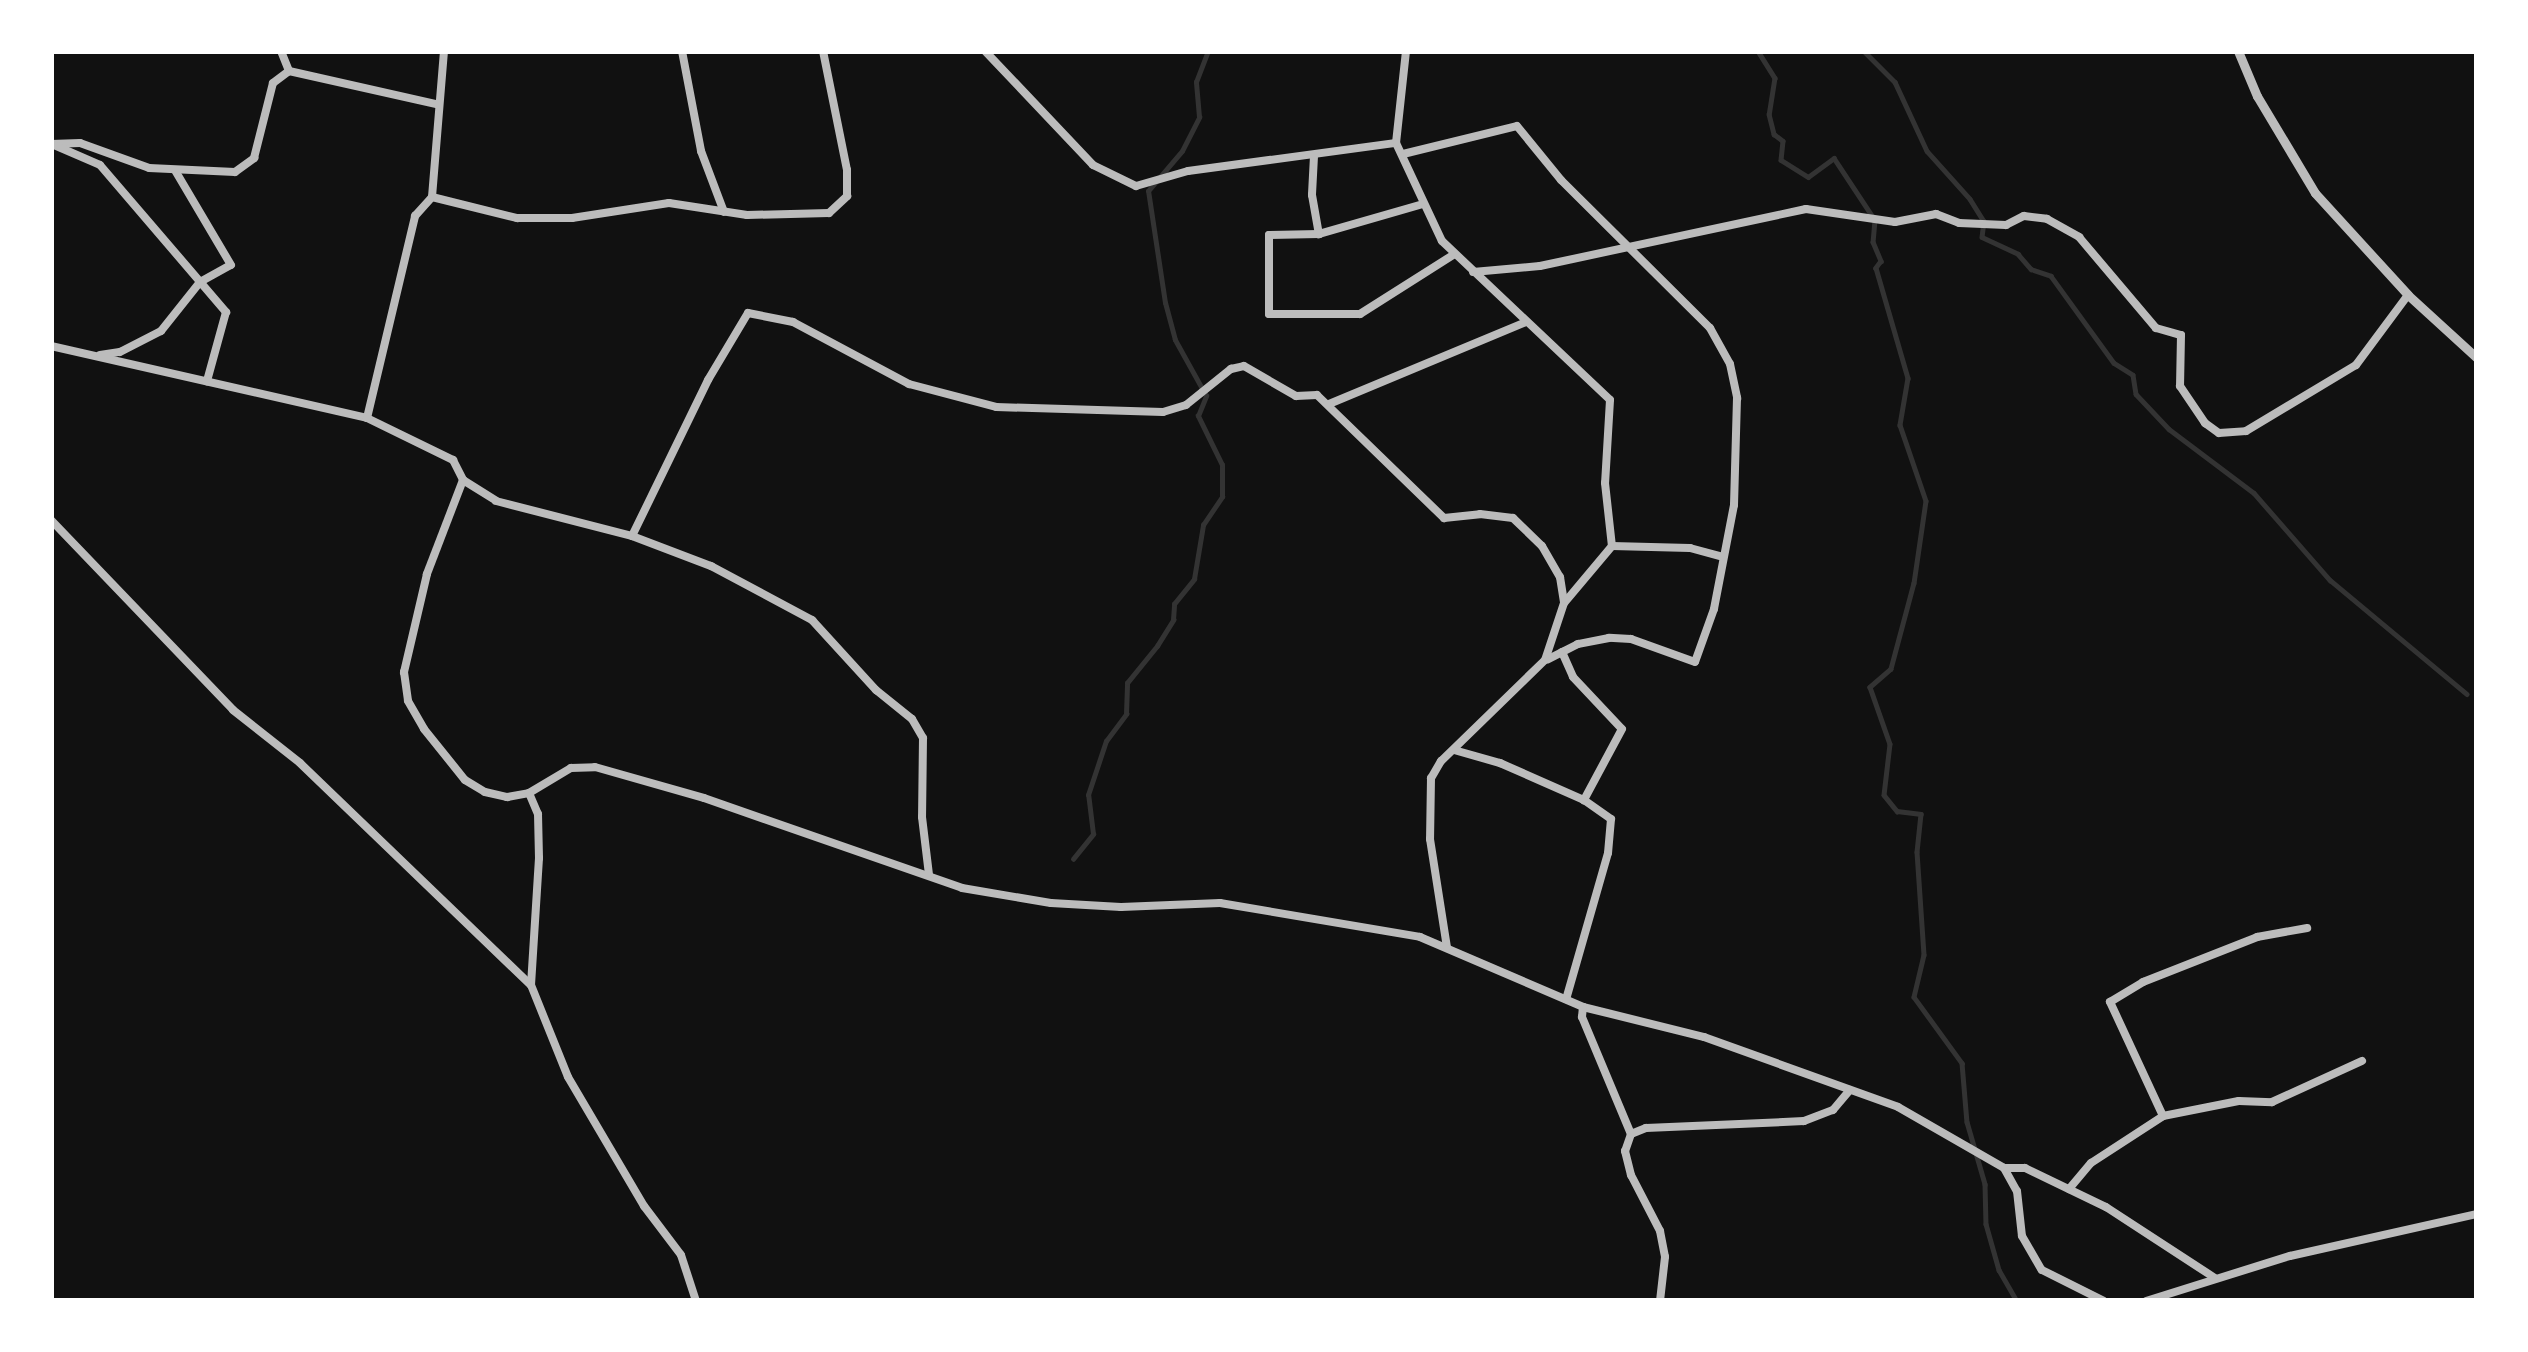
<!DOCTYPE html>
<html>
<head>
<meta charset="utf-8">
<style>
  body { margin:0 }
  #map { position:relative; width:2528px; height:1352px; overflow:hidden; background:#111; font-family:"Fira Sans",sans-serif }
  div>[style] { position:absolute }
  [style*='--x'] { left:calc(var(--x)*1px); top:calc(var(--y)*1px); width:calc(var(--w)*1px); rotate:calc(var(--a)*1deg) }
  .stream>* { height:4.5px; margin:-2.25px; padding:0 2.25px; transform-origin:2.25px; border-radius:2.25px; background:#333 }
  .minor>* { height:8px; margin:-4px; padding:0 4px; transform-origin:4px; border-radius:4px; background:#bcbcbc }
  .tertiary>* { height:9px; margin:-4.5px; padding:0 4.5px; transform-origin:4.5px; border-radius:4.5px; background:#bcbcbc }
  span { translate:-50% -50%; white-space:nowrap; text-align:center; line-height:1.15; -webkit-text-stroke:9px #fff; paint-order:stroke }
  .frame { position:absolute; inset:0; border:54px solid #fff; pointer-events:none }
</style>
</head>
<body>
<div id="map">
  <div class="stream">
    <i style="--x:1758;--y:51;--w:32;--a:58"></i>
    <i style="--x:1775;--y:78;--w:36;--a:99"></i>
    <i style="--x:1769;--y:114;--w:21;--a:76"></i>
    <i style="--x:1774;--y:134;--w:11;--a:38"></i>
    <i style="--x:1783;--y:141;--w:19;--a:96"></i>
    <i style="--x:1781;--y:160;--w:32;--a:32"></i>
    <i style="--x:1808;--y:177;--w:32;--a:-36"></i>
    <i style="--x:1834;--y:158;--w:74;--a:56.5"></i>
    <i style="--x:1875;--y:220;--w:22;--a:95"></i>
    <i style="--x:1873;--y:242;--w:21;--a:67"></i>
    <i style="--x:1881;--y:261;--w:9;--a:126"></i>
    <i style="--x:1876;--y:268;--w:115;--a:73.8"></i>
    <i style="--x:1908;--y:378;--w:48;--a:99.7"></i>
    <i style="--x:1900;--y:425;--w:80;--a:71.1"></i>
    <i style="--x:1926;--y:501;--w:83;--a:98.3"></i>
    <i style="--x:1914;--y:583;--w:89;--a:105"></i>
    <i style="--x:1891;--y:669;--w:28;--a:139"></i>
    <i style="--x:1870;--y:687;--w:60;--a:70.7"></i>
    <i style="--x:1890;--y:744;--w:51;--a:96.7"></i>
    <i style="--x:1884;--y:795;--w:21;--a:51"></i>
    <i style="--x:1897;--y:811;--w:24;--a:7"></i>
    <i style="--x:1921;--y:814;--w:38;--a:96"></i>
    <i style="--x:1917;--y:852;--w:103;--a:86.1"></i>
    <i style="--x:1924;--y:955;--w:43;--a:103.4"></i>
    <i style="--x:1914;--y:997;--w:82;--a:54"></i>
    <i style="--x:1962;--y:1063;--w:59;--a:85.2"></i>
    <i style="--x:1967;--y:1122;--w:65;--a:73.8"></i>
    <i style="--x:1985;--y:1184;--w:40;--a:88.6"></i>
    <i style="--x:1986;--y:1224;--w:48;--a:74.2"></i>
    <i style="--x:1999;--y:1270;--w:36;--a:60"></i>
    <i style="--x:1864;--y:51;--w:44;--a:45"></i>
    <i style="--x:1895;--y:82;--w:76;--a:65.1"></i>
    <i style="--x:1927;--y:151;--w:64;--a:48.1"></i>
    <i style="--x:1970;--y:199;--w:26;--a:58"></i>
    <i style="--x:1984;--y:221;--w:16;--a:97"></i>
    <i style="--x:1982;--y:237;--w:40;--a:25"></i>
    <i style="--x:2018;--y:254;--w:20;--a:49"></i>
    <i style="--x:2031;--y:269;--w:21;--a:19"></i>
    <i style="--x:2051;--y:276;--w:107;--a:54.1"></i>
    <i style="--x:2114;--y:363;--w:22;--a:32"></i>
    <i style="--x:2133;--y:375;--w:19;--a:81"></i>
    <i style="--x:2136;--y:394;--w:48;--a:46.7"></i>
    <i style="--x:2169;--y:429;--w:106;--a:37"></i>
    <i style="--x:2254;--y:493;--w:116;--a:48.9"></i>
    <i style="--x:2330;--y:580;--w:178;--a:39.8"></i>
    <i style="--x:1073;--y:859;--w:32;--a:-51"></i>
    <i style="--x:1093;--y:834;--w:39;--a:-97"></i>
    <i style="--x:1088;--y:795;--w:57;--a:-71.6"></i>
    <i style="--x:1106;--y:741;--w:34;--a:-53"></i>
    <i style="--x:1126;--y:714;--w:31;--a:-88"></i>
    <i style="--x:1127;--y:683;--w:48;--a:-51"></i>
    <i style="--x:1157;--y:646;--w:31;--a:-58"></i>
    <i style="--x:1173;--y:620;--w:16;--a:-86"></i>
    <i style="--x:1174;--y:604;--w:32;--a:-51"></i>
    <i style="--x:1194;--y:579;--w:55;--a:-80.5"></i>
    <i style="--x:1203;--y:525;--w:34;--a:-56"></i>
    <i style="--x:1222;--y:497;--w:32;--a:-90"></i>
    <i style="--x:1222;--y:465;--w:55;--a:-116.1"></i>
    <i style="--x:1198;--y:416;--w:22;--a:-68"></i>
    <i style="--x:1206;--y:396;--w:64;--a:-119"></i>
    <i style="--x:1175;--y:340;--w:38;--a:-105"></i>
    <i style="--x:1165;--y:303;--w:113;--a:-98.6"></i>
    <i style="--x:1148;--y:191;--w:52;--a:-49.6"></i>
    <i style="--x:1182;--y:151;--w:38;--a:-63"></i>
    <i style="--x:1199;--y:117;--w:35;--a:-95"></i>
    <i style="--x:1196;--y:82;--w:33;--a:-69"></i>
  </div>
  <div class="minor">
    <i style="--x:281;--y:51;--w:22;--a:68"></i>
    <i style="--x:682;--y:51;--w:102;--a:79.2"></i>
    <i style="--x:701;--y:151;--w:65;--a:69.3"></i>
    <i style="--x:985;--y:51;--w:157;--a:46.5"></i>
    <i style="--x:1093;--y:165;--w:48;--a:26"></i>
    <i style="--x:1136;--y:186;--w:54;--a:-16.1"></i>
    <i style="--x:1188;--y:171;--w:210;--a:-7.7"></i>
    <i style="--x:1406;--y:51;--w:93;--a:96.2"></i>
    <i style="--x:1396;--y:143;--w:108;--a:64.9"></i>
    <i style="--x:1442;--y:241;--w:231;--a:43.4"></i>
    <i style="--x:1610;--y:400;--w:83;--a:93.4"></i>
    <i style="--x:1605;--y:483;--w:63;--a:83.7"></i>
    <i style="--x:51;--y:144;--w:29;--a:-2"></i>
    <i style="--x:80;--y:143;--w:73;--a:19.9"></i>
    <i style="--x:149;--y:168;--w:86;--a:2.7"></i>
    <i style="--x:235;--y:172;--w:24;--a:-36"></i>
    <i style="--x:254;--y:158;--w:77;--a:-75.8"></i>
    <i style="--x:273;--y:83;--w:20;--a:-37"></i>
    <i style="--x:289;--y:71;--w:151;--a:12.7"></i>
    <i style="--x:54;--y:145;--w:50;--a:23.5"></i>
    <i style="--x:100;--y:165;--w:194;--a:49.4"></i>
    <i style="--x:226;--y:312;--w:72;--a:105.4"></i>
    <i style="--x:1403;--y:154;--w:117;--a:-13.8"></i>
    <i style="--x:1517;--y:126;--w:70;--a:50.8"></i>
    <i style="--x:1561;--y:180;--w:210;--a:44.8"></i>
    <i style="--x:1710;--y:328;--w:41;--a:60.9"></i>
    <i style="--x:1730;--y:364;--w:35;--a:78"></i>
    <i style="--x:1737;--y:398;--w:107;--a:91.6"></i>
    <i style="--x:1734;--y:505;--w:106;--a:100.9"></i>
    <i style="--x:1714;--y:609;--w:56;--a:109.7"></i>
    <i style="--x:1695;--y:662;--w:68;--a:-160.2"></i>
    <i style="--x:1631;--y:639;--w:22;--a:-177"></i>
    <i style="--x:1609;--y:638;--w:32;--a:169"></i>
    <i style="--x:1578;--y:644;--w:34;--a:153"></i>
    <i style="--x:1314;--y:156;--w:39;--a:93"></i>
    <i style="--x:1312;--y:195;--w:40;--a:80"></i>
    <i style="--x:432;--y:197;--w:88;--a:13.9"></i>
    <i style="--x:517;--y:218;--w:55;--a:0"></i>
    <i style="--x:572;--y:218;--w:98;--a:-8.8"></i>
    <i style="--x:669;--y:203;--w:79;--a:8.7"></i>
    <i style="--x:747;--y:215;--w:82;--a:-1.4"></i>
    <i style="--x:829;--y:213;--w:25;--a:-43"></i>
    <i style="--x:847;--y:196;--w:26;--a:-90"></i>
    <i style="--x:847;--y:170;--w:121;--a:-101.4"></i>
    <i style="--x:1423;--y:204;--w:108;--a:163.9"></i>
    <i style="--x:1319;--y:234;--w:50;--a:178.9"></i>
    <i style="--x:1269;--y:235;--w:79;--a:90"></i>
    <i style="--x:1269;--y:314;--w:91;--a:0"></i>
    <i style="--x:1360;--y:314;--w:110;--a:-32.4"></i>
    <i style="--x:1473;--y:272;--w:67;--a:-5.1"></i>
    <i style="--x:1540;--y:266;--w:272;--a:-12.1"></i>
    <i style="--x:1806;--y:209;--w:90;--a:8.3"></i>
    <i style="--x:1895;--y:222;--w:42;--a:-11"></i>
    <i style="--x:1936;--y:214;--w:25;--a:21"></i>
    <i style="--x:1959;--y:223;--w:47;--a:2.4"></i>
    <i style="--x:2006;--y:225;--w:20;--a:-27"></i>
    <i style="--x:2024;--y:216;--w:23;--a:7"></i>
    <i style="--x:2047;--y:219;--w:37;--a:29"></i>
    <i style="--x:2079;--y:237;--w:119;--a:49.8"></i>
    <i style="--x:2156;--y:328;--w:26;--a:16"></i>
    <i style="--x:2181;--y:335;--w:51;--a:91.1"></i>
    <i style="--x:2180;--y:386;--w:45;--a:56"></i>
    <i style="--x:2205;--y:423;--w:17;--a:36"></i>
    <i style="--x:2219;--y:433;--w:27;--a:-4"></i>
    <i style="--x:2246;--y:431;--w:128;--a:-31"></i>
    <i style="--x:2356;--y:365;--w:87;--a:-53.4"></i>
    <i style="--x:51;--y:346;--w:324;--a:12.8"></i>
    <i style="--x:367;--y:418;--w:96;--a:26"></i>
    <i style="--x:453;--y:460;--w:22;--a:63"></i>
    <i style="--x:463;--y:480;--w:101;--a:111"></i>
    <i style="--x:427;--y:574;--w:101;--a:103.2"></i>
    <i style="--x:404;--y:672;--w:29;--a:82"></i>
    <i style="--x:408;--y:701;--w:32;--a:60"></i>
    <i style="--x:424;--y:729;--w:65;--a:51.2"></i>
    <i style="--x:465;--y:780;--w:23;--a:31"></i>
    <i style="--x:485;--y:792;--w:23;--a:13"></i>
    <i style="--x:507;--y:797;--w:22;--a:-10"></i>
    <i style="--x:529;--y:793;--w:49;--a:-30.8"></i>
    <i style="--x:571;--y:768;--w:24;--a:-2"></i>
    <i style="--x:595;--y:767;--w:113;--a:15.9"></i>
    <i style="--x:704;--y:798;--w:273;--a:19.2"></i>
    <i style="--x:962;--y:888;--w:90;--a:9.6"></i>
    <i style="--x:1051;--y:903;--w:70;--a:3.3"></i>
    <i style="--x:1121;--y:907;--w:99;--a:-2.3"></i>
    <i style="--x:1220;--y:903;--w:203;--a:9.6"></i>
    <i style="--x:1420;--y:937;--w:177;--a:23.2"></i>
    <i style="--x:1583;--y:1007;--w:125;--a:13.9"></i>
    <i style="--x:1704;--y:1037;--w:206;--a:19.8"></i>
    <i style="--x:1898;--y:1107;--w:122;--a:29.9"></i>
    <i style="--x:2004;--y:1168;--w:26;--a:61"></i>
    <i style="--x:2017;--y:1191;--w:45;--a:83.7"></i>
    <i style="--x:2022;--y:1236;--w:39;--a:60"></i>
    <i style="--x:2042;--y:1270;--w:69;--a:26.6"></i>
    <i style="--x:100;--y:355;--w:20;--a:-9"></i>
    <i style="--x:120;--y:352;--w:46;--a:-27.1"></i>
    <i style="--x:161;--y:331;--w:63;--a:-51.5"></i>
    <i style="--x:200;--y:282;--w:35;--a:-29"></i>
    <i style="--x:231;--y:265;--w:108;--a:-120.6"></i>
    <i style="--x:1329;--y:404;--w:213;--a:-22.6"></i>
    <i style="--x:367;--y:418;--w:208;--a:-76.6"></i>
    <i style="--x:415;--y:216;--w:25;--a:-48"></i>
    <i style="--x:432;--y:197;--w:146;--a:-85.3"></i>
    <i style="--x:463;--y:480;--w:39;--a:32"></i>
    <i style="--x:496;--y:501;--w:140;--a:14.4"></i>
    <i style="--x:632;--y:536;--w:174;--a:-64"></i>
    <i style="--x:708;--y:380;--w:78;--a:-59.2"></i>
    <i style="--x:748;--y:313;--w:46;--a:11.3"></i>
    <i style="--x:793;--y:322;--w:132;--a:28.1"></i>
    <i style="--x:909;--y:384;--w:90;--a:14.8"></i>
    <i style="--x:996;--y:407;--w:167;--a:1.7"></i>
    <i style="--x:1163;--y:412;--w:24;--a:-17"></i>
    <i style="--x:1186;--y:405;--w:58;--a:-38.7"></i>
    <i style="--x:1231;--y:369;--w:13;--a:-13"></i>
    <i style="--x:1244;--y:366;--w:60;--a:30"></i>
    <i style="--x:1296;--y:396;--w:21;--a:-3"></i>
    <i style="--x:1317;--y:395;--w:177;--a:44.1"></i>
    <i style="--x:1444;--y:518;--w:36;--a:-6"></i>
    <i style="--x:1480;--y:514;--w:33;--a:7"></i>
    <i style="--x:1513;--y:518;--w:40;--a:44"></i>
    <i style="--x:1542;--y:546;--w:36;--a:60"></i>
    <i style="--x:1560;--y:577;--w:26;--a:81"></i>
    <i style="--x:1564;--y:603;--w:60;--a:108.4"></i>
    <i style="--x:1545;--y:660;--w:145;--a:135.8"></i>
    <i style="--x:1441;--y:761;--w:20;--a:120"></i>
    <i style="--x:1431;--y:778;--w:61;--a:90.9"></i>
    <i style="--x:1430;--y:839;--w:109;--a:81.1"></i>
    <i style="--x:51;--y:520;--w:263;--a:46.2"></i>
    <i style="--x:233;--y:710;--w:85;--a:38.3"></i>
    <i style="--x:300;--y:763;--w:320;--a:43.9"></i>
    <i style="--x:632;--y:536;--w:85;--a:20.8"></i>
    <i style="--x:711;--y:566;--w:115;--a:28.1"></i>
    <i style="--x:812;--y:620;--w:95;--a:47.6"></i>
    <i style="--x:876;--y:690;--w:46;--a:38.9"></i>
    <i style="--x:912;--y:719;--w:22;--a:60"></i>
    <i style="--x:923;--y:738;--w:79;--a:90.7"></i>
    <i style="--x:922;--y:817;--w:58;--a:83.1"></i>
    <i style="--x:1565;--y:602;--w:73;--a:-50"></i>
    <i style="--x:1612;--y:546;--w:78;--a:1.5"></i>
    <i style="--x:1690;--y:548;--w:34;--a:15"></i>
    <i style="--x:1562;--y:652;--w:27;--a:66"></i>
    <i style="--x:1573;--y:677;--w:71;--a:46.7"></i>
    <i style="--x:1622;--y:729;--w:81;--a:118.2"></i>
    <i style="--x:1454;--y:750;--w:48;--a:15.8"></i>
    <i style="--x:1500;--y:763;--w:92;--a:23.8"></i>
    <i style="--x:1584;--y:800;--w:33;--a:35"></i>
    <i style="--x:1611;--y:819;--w:34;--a:95"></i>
    <i style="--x:1608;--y:853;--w:152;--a:106"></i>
    <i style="--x:529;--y:793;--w:23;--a:67"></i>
    <i style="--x:538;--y:814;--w:44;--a:88.7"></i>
    <i style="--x:539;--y:858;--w:127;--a:93.6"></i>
    <i style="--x:531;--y:985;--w:99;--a:68.1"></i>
    <i style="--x:568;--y:1077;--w:150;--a:59.5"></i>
    <i style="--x:644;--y:1206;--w:61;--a:52.9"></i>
    <i style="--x:681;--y:1255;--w:48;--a:71.9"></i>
    <i style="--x:1583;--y:1007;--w:10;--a:96"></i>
    <i style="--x:1582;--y:1017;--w:127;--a:67.3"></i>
    <i style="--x:1631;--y:1134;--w:18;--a:109"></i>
    <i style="--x:1625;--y:1151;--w:25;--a:76"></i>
    <i style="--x:1631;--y:1175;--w:63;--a:62.6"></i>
    <i style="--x:1660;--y:1231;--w:26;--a:79"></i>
    <i style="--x:1665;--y:1257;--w:44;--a:96.5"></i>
    <i style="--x:2163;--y:1116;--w:126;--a:-114.9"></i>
    <i style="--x:2110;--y:1002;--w:39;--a:-31"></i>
    <i style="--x:2143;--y:982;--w:123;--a:-21.5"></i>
    <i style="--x:2257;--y:937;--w:51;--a:-10.2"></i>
    <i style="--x:1631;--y:1134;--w:16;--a:-22"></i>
    <i style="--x:1646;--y:1128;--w:158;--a:-2.5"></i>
    <i style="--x:1804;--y:1121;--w:31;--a:-21"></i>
    <i style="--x:1833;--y:1110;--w:26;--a:-50"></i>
    <i style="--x:2005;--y:1168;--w:20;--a:0"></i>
    <i style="--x:2025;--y:1168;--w:90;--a:25.7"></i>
    <i style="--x:2106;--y:1207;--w:130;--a:33.1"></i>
    <i style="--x:2069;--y:1189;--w:34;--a:-50"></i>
    <i style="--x:2091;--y:1163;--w:86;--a:-33.1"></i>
    <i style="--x:2163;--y:1116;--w:77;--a:-11.2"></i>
    <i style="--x:2239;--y:1101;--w:33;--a:2"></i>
    <i style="--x:2272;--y:1102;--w:99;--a:-24.5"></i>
    <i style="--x:2146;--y:1301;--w:151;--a:-17.4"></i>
    <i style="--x:2290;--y:1256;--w:192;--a:-12.7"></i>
  </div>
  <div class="tertiary">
    <i style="--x:2238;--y:51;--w:49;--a:67.1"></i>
    <i style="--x:2257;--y:96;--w:113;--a:59.1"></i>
    <i style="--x:2315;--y:193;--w:138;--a:47.6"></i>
    <i style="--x:2408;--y:295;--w:93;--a:42.4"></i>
  </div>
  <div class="frame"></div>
</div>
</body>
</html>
